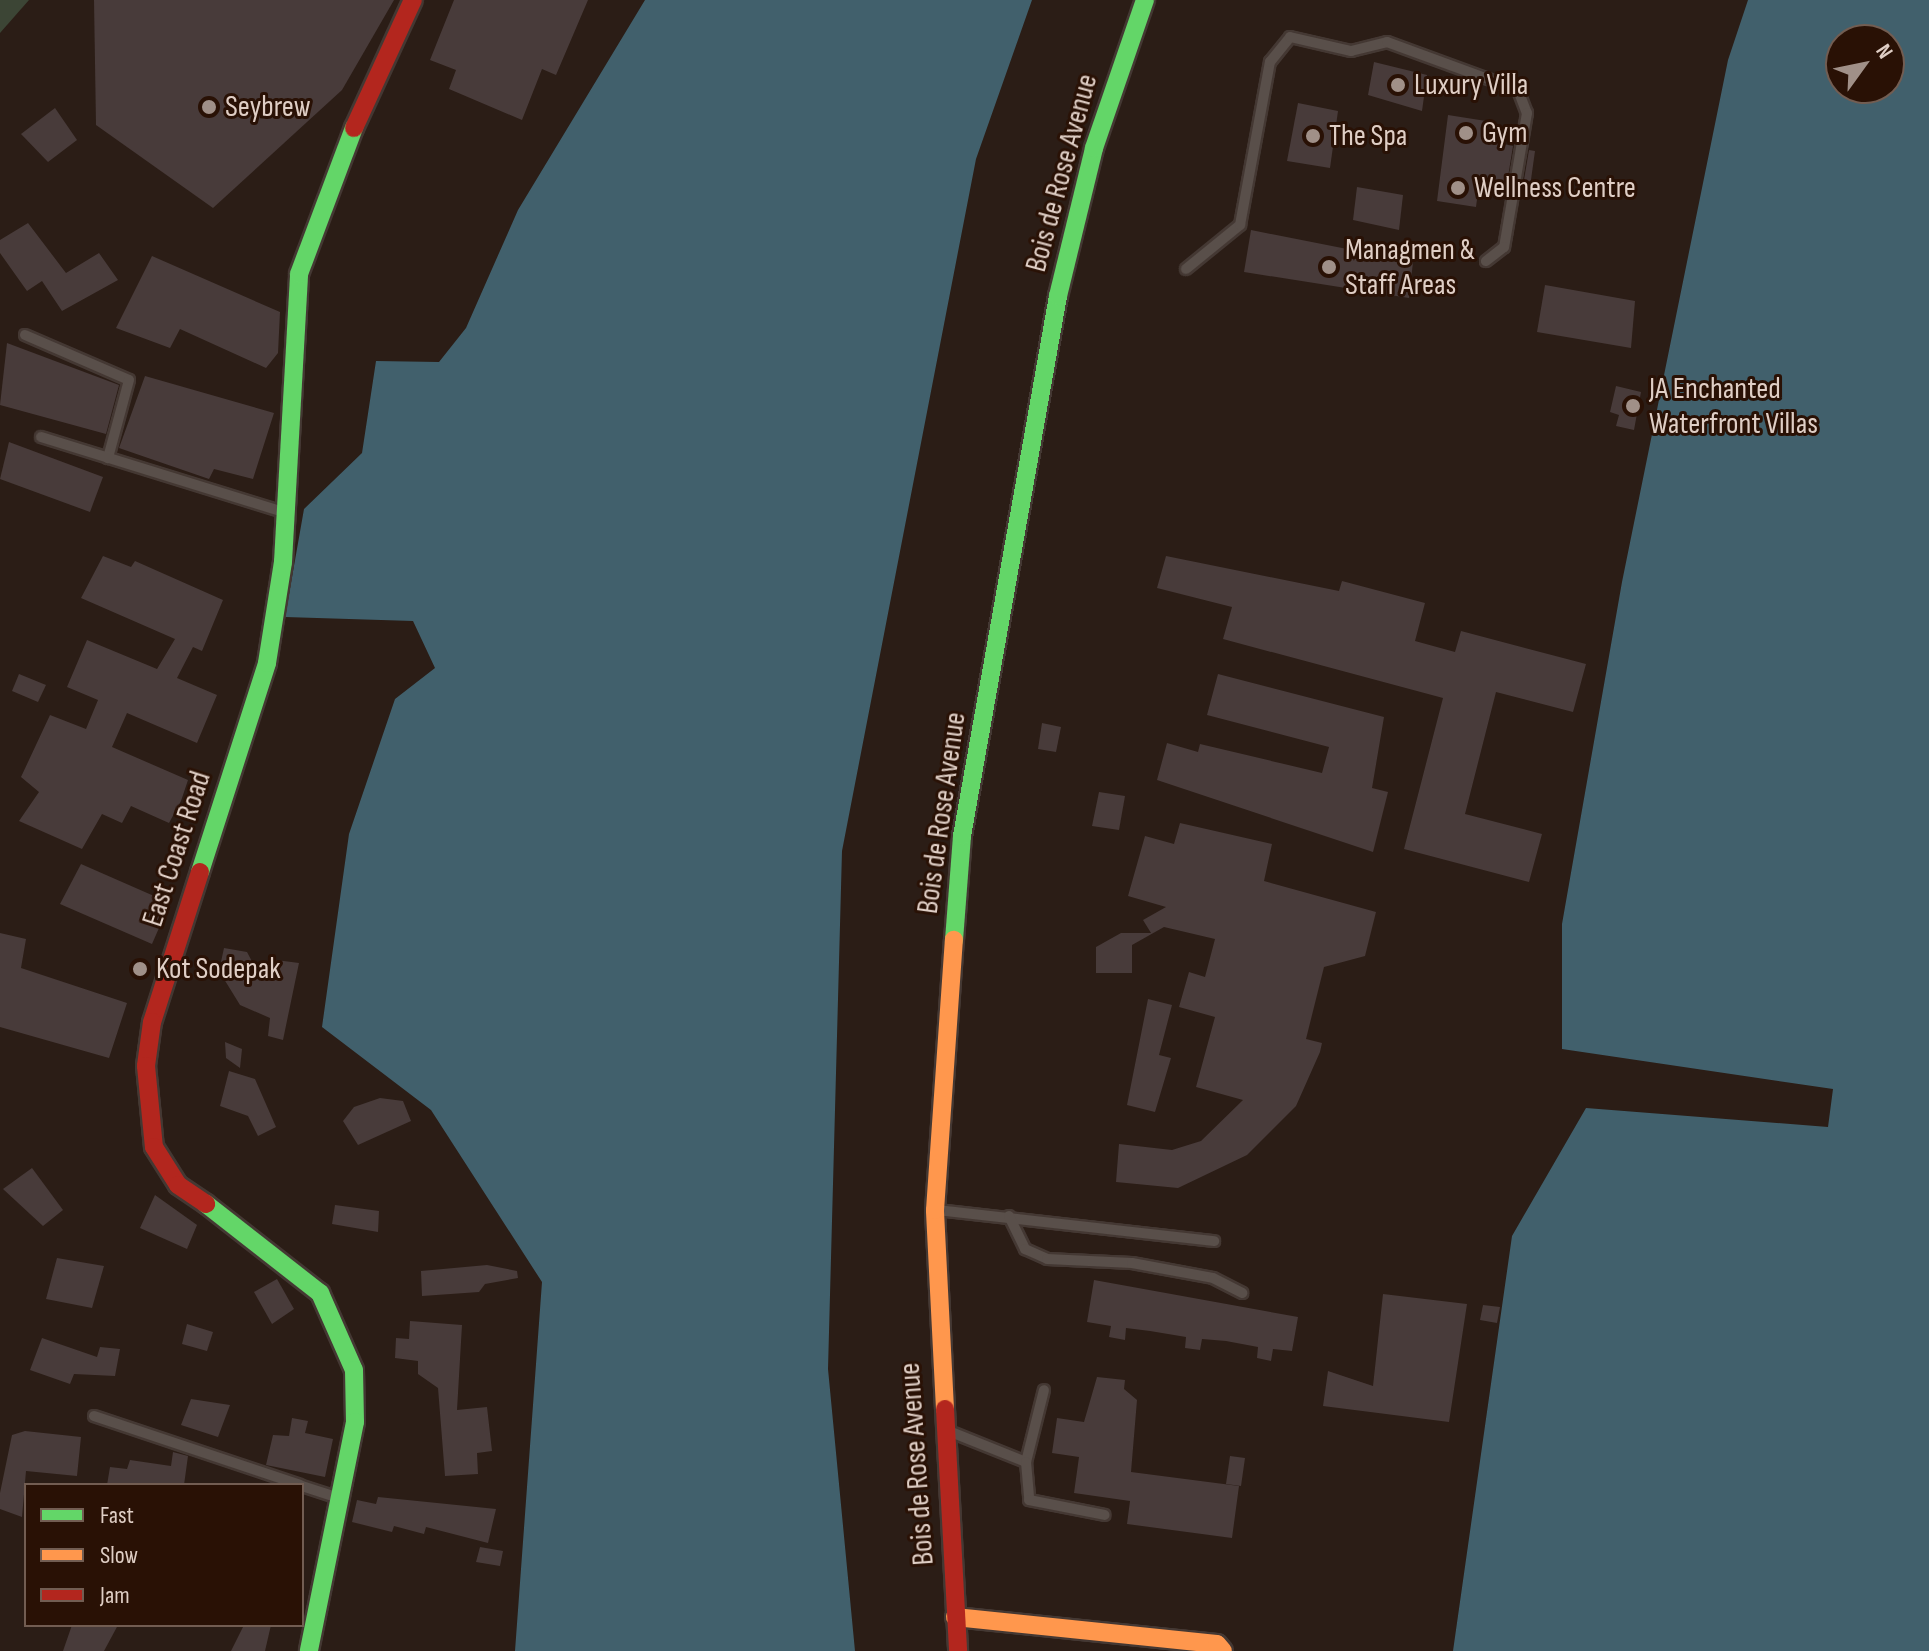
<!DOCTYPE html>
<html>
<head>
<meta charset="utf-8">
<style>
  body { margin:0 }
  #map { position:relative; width:1929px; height:1651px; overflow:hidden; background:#2b1d16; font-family:"Sofia Sans Condensed",sans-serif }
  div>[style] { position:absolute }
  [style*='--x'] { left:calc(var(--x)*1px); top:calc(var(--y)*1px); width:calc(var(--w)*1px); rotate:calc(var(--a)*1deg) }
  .green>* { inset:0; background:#3c4535 }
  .water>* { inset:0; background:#41606c }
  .building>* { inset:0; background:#483b3a }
  .roads { filter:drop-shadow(2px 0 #443833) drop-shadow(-2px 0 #443833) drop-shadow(0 2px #443833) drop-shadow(0 -2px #443833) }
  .lane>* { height:10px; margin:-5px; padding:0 5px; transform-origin:5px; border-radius:5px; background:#594f4a }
  .fast>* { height:18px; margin:-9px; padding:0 9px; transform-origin:9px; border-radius:9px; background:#63d668 }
  .slow>* { height:18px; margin:-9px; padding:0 9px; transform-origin:9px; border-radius:9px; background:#ff974d }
  .jam>* { height:18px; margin:-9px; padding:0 9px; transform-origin:9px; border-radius:9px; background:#b3261e }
  .dots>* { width:22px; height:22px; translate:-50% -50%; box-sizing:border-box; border:4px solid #291105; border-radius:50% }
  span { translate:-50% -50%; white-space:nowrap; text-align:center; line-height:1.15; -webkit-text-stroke:6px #291105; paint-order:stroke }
  .poi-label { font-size:30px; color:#dfcec5 }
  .left { translate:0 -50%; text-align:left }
  .street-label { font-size:30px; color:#dfcec5 }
  .legend { position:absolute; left:24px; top:1483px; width:280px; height:144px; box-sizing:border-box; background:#291105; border:2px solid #725d52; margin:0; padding:10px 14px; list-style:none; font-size:24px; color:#dfcec5 }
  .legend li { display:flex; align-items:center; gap:16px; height:40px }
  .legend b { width:40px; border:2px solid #725d52 }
  .north { position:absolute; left:1825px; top:24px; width:80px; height:80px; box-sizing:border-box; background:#291105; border:2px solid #725d52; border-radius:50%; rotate:57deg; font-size:22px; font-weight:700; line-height:32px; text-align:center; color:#dfcec5 }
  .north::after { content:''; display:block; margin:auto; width:28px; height:36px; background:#a09088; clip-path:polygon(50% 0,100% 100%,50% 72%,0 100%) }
</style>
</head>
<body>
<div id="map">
  <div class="green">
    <i style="clip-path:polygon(0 0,29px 0,0 33px)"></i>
  </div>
  <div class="water">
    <i style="clip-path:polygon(645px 0,1032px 0,976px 159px,842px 851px,828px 1369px,855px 1651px,515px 1651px,542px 1282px,431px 1110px,322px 1027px,349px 834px,395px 699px,435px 668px,413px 621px,285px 617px,304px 509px,362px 453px,376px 361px,439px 362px,466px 328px,518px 210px)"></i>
    <i style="clip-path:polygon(evenodd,1748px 0,1929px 0,1929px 1651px,1453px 1651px,1512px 1236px,1586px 1108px,1828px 1127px,1833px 1089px,1562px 1049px,1562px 924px,1622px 582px,1728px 60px,1748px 0,1841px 40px,1889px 40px,1889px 88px,1841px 88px,1841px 40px)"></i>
  </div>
  <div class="building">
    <i style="clip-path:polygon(94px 0,394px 0,342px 90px,213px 208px,96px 125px)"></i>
    <i style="clip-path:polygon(454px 0,588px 0,556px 75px,542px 69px,522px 120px,449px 89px,456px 70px,430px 60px)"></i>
    <i style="clip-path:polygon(1374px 62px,1427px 75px,1422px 111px,1368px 95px)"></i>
    <i style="clip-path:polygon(1298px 103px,1338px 111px,1330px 168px,1287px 161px)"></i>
    <i style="clip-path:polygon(55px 108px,77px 140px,48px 162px,21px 134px)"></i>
    <i style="clip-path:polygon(1448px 115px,1486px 121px,1484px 140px,1513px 146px,1506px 189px,1479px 184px,1476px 207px,1437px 201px)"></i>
    <i style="clip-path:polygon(1529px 150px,1535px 151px,1529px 194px,1522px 192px)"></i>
    <i style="clip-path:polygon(1357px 187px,1403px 195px,1399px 230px,1353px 220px)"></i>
    <i style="clip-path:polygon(28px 223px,66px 273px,99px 253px,118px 280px,62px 311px,42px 281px,27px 291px,0 253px,0 240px)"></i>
    <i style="clip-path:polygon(1251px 230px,1413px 262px,1409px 298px,1244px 272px)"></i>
    <i style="clip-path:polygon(152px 256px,280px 312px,278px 353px,266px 368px,180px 329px,170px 348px,116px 328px)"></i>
    <i style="clip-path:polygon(1545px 285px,1635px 301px,1631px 348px,1537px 332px)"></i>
    <i style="clip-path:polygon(7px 343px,119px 385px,106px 434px,0 405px)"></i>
    <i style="clip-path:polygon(145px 376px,274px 413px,253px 479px,214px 469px,209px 479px,119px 448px)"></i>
    <i style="clip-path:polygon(1616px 386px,1641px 392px,1634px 430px,1616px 426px,1619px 415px,1610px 412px)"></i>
    <i style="clip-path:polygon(9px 442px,103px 477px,90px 512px,0 479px)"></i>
    <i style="clip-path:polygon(103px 556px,131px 567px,135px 561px,223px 600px,202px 651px,193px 647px,177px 678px,217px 695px,197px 743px,127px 713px,112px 747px,188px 780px,181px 801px,169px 823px,131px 806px,122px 823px,102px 814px,82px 849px,19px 821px,39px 792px,21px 777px,50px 715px,86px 729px,98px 700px,67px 687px,87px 640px,157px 669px,175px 639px,81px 598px)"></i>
    <i style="clip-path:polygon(1166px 556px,1339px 591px,1342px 581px,1425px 603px,1415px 641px,1455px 652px,1461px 631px,1586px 664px,1573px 712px,1496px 692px,1465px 814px,1542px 834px,1529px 882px,1404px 849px,1443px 698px,1223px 639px,1232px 607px,1157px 588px)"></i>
    <i style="clip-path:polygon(19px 674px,46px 685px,38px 702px,12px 691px)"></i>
    <i style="clip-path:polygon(1218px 674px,1384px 717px,1372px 788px,1388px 792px,1373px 852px,1157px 780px,1167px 743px,1198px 752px,1200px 744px,1322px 773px,1329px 747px,1207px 715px)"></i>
    <i style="clip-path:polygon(1042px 723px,1061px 727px,1056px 752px,1038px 749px)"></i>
    <i style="clip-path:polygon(1099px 792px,1125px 796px,1119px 830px,1092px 826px)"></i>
    <i style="clip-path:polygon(1180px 823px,1272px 844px,1264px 881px,1376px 912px,1365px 956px,1324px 967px,1306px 1039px,1322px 1043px,1320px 1052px,1296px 1106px,1247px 1155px,1178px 1188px,1116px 1182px,1119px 1144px,1172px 1150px,1201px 1141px,1243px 1100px,1196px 1087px,1215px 1017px,1179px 1007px,1189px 972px,1205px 977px,1215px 939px,1164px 927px,1132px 945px,1132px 973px,1096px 973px,1096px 947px,1121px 933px,1151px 933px,1143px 920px,1166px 907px,1128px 896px,1145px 836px,1174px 844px)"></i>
    <i style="clip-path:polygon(81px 864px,170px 903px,152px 944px,60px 904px)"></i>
    <i style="clip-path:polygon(0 933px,26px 939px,21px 968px,127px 1003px,109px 1058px,0 1027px)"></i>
    <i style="clip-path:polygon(224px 948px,247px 952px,257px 971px,276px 960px,299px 963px,283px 1040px,268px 1036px,270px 1018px,240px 1005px,232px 992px,219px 971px)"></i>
    <i style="clip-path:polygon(1148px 999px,1172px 1005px,1159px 1055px,1171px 1058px,1155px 1112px,1127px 1105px)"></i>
    <i style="clip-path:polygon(225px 1042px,242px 1049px,240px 1068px,226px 1058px)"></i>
    <i style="clip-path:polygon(229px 1071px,255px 1079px,276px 1127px,258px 1136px,248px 1116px,220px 1106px)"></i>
    <i style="clip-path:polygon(380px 1098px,403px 1101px,411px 1121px,358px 1145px,343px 1121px,354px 1107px)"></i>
    <i style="clip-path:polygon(32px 1168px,63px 1210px,43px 1226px,3px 1189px)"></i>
    <i style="clip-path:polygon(155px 1195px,197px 1225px,187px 1249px,140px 1228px)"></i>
    <i style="clip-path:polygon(335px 1205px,379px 1211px,378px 1232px,332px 1224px)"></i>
    <i style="clip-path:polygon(57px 1258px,104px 1266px,92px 1308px,46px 1299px)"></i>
    <i style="clip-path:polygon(487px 1265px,517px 1271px,518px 1278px,485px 1284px,479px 1292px,422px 1296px,421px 1271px)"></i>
    <i style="clip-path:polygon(277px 1279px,294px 1309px,272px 1324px,254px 1292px)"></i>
    <i style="clip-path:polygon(1094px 1280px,1298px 1317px,1292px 1351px,1273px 1349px,1271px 1361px,1257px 1358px,1258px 1347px,1226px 1341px,1202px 1339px,1200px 1350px,1185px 1348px,1186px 1337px,1150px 1331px,1126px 1328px,1125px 1340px,1109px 1337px,1111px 1326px,1087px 1322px)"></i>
    <i style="clip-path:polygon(1383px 1294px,1467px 1304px,1449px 1422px,1323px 1406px,1328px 1371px,1373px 1386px)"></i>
    <i style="clip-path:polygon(1483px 1305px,1500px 1307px,1497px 1323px,1480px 1320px)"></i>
    <i style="clip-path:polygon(410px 1321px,462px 1325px,457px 1410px,487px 1407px,492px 1451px,477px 1453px,478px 1474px,445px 1476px,438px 1388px,418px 1374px,418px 1361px,395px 1358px,396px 1338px,409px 1339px)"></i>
    <i style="clip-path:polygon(187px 1324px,213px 1332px,207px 1351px,182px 1344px)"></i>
    <i style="clip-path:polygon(42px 1338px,97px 1357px,100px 1347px,120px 1349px,115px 1376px,74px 1374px,70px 1384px,30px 1370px)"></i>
    <i style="clip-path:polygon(1097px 1377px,1125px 1380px,1124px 1389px,1137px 1400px,1131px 1472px,1239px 1486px,1232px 1538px,1127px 1524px,1130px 1501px,1074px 1493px,1079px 1457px,1052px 1453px,1057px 1418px,1084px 1422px)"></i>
    <i style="clip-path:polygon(191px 1399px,230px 1405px,218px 1437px,181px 1425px)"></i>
    <i style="clip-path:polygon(292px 1418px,308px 1421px,305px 1433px,333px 1439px,325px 1477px,266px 1465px,273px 1435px,289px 1436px)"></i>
    <i style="clip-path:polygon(25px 1431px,81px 1437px,77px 1476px,26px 1471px,22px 1517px,0 1509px,0 1493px,12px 1435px)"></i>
    <i style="clip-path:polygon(173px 1452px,188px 1456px,184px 1485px,107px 1485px,110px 1467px,127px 1469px,130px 1460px,171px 1466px)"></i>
    <i style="clip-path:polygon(1230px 1456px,1245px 1458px,1241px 1486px,1226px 1484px)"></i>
    <i style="clip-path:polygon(378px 1497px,496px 1509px,488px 1543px,426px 1527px,424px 1534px,394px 1526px,392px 1532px,352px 1522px,357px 1500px,376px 1504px)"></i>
    <i style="clip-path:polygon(480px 1547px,503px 1551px,500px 1566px,476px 1562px)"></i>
    <i style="clip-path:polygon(72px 1625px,118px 1625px,104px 1651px,63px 1651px)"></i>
    <i style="clip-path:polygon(244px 1625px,271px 1625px,265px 1651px,231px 1651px)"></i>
  </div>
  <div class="roads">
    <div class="lane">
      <i style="--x:1186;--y:269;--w:70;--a:-39.2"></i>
      <i style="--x:1240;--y:225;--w:166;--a:-79.6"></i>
      <i style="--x:1270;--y:62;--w:32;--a:-51"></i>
      <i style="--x:1290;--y:37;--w:63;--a:12.9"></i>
      <i style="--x:1351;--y:51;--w:37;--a:-14"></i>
      <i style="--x:1387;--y:42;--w:140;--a:20.1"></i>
      <i style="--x:1518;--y:90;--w:25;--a:69"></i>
      <i style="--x:1527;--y:113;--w:136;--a:99.7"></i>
      <i style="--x:1504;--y:247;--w:23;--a:142"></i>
      <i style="--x:25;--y:335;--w:113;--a:23.4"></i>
      <i style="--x:129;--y:380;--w:81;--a:105.1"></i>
      <i style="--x:41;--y:437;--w:253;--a:17.2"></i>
      <i style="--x:937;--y:1210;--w:279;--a:6.4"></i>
      <i style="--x:1009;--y:1216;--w:37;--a:64"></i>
      <i style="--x:1025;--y:1249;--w:24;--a:24"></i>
      <i style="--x:1047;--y:1259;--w:85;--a:2.7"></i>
      <i style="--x:1132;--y:1263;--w:82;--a:10.5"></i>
      <i style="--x:1213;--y:1278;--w:33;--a:27"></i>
      <i style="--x:94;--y:1416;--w:217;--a:18.5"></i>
      <i style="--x:951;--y:1432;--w:81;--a:21.8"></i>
      <i style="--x:1026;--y:1462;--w:74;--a:-76"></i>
      <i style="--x:1026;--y:1462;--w:38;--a:85"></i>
      <i style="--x:1029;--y:1500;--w:77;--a:11.2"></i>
      <i style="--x:302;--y:1486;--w:36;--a:18"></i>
    </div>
    <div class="fast">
      <i style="--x:200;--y:872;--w:219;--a:-72.2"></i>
      <i style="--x:267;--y:663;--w:102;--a:-81"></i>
      <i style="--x:283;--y:562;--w:288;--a:-86.8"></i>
      <i style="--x:299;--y:274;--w:156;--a:-69.4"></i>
      <i style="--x:954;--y:940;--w:104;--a:-85.6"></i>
      <i style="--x:962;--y:836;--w:548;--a:-79.92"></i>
      <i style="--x:1058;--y:296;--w:152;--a:-76.3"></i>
      <i style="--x:1094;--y:148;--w:157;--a:-71"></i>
      <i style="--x:206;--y:1204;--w:145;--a:38"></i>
      <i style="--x:320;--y:1293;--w:84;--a:66.2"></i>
      <i style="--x:354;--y:1370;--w:52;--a:88.9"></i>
      <i style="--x:355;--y:1422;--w:234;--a:101.4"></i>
    </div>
    <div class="slow">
      <i style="--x:945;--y:1409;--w:199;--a:-92.9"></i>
      <i style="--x:935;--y:1210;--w:271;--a:-86"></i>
      <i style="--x:955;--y:1617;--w:263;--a:5.9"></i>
      <i style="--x:1217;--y:1644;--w:9;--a:49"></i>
    </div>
    <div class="jam">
      <i style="--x:354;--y:128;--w:141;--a:-65.3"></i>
      <i style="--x:200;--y:872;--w:157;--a:107.7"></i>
      <i style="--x:152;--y:1022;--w:44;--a:97.8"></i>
      <i style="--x:146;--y:1066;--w:81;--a:84.4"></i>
      <i style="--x:154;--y:1147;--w:45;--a:57.7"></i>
      <i style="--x:178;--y:1185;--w:34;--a:34"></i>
      <i style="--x:945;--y:1409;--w:242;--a:86.9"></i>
    </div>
  </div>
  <div class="dots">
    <i style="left:1398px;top:85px;background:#a09088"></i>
    <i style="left:209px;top:107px;background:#a09088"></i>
    <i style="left:1466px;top:133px;background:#a09088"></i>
    <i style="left:1313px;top:136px;background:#a09088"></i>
    <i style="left:1458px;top:188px;background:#a09088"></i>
    <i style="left:1329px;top:267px;background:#a09088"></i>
    <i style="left:1633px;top:406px;background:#a09088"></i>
    <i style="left:140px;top:969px;background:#a09088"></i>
  </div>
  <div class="poi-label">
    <span class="left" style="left:1414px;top:85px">Luxury Villa</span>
    <span class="left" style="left:225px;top:107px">Seybrew</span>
    <span class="left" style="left:1482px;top:133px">Gym</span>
    <span class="left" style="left:1329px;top:136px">The Spa</span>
    <span class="left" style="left:1474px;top:188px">Wellness Centre</span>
    <span class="left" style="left:1345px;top:267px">Managmen &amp;<br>Staff Areas</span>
    <span class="left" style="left:1649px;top:406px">JA Enchanted<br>Waterfront Villas</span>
    <span class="left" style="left:156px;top:969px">Kot Sodepak</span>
  </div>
  <div class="street-label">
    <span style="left:1062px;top:173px;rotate:-75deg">Bois de Rose Avenue</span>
    <span style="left:942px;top:813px;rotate:-82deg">Bois de Rose Avenue</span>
    <span style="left:177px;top:849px;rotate:-72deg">East Coast Road</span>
    <span style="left:917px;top:1464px;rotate:-94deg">Bois de Rose Avenue</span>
  </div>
  <ul class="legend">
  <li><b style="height:10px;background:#63d668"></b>Fast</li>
  <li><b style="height:10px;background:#ff974d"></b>Slow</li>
  <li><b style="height:10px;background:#b3261e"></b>Jam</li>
  </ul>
  <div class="north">N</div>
</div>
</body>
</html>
